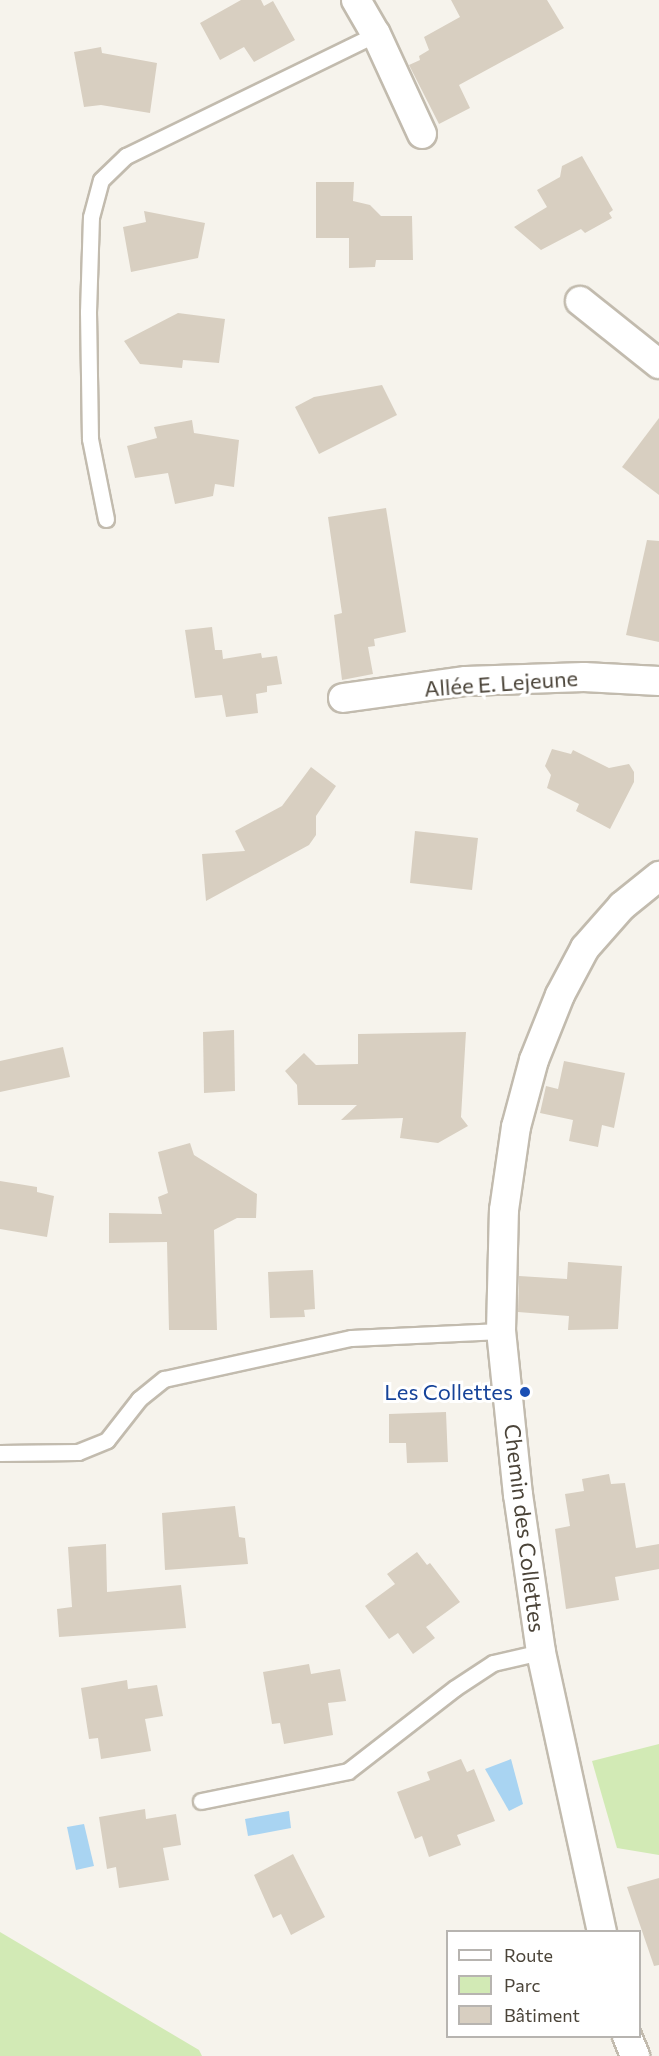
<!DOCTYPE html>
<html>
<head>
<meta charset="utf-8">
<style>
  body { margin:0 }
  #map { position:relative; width:659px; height:2056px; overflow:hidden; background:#f6f3ec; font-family:Commissioner,sans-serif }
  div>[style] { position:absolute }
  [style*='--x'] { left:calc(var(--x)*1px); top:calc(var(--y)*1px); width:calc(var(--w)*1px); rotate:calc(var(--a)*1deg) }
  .green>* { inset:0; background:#d2eab5 }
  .water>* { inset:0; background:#a9d4f2 }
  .building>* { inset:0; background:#d8cfc1 }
  .roads { filter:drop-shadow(2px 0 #c2bbae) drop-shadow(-2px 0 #c2bbae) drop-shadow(0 2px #c2bbae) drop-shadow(0 -2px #c2bbae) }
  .service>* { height:15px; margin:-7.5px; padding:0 7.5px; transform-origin:7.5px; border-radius:7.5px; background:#fff }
  .minor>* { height:28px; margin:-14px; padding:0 14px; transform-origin:14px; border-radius:14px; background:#fff }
  .dots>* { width:16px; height:16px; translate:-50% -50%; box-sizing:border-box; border:3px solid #fff; border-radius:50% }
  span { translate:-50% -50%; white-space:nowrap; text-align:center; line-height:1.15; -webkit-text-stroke:6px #fff; paint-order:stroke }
  .street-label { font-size:22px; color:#4b4439 }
  .transit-label { font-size:22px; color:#164399 }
  .right { translate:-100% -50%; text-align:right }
  .legend { position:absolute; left:446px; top:1930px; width:195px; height:108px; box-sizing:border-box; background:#fff; border:2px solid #b7b4b0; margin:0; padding:8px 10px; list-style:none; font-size:18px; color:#4b4439 }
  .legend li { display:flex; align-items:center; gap:12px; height:30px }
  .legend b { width:30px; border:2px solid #b7b4b0 }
</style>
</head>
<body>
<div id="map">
  <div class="green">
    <i style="clip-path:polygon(659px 1744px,659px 1855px,617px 1848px,592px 1761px)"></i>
    <i style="clip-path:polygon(0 1932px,199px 2050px,202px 2056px,0 2056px)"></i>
  </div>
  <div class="water">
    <i style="clip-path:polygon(511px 1759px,523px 1804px,509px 1811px,485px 1769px)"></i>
    <i style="clip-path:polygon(289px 1811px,291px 1828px,248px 1836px,245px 1819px)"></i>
    <i style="clip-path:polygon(84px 1824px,94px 1866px,76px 1870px,67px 1827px)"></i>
  </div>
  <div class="building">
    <i style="clip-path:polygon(241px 0,261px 0,264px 6px,273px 1px,295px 40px,254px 62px,244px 47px,220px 60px,200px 23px)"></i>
    <i style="clip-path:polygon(451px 0,547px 0,564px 28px,459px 85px,470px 108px,439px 124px,409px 65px,420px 60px,419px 56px,429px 50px,424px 37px,460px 17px)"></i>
    <i style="clip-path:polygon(101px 47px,102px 53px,157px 63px,150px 113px,101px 105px,84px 107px,74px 52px)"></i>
    <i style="clip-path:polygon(582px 156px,613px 210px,609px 213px,612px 218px,585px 233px,581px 229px,541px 250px,514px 227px,547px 207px,537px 190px,560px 177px,562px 166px)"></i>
    <i style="clip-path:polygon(316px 182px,354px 182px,353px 201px,370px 205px,381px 216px,412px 216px,413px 260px,376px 260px,375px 267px,349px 268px,349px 238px,316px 238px)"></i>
    <i style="clip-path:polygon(144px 211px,205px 223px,198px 258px,131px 272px,123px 227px,146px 222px)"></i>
    <i style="clip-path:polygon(178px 313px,225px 319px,219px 363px,183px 360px,182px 368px,140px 364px,124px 341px)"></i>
    <i style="clip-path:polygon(382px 385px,397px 415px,319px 454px,295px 407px,314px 397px)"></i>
    <i style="clip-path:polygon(659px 418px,659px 495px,622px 467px)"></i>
    <i style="clip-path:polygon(192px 420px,194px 433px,239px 440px,234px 487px,215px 484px,213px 496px,175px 504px,168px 473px,135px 478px,127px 446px,157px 438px,154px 427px)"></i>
    <i style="clip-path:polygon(386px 508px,406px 632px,374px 639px,375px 646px,368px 647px,373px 674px,342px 680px,334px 615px,342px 613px,328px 517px)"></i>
    <i style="clip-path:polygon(647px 540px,659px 541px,659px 642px,626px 635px)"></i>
    <i style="clip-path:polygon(212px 627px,215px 650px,222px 650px,223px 659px,261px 653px,262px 658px,277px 656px,282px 684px,267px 686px,267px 692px,256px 694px,258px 713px,226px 717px,222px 695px,195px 698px,185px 630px)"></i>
    <i style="clip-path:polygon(552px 749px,571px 754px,573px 750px,609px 768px,629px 764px,634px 772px,634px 782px,610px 829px,576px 811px,579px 804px,547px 788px,551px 775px,545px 766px)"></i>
    <i style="clip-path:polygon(311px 767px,336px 786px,316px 816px,316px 835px,309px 845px,206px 901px,202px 854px,245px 851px,235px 831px,282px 806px)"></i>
    <i style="clip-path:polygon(415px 831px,478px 838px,472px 890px,410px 883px)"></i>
    <i style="clip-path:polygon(234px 1030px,235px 1091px,204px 1093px,203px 1032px)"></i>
    <i style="clip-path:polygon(466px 1032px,461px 1117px,468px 1126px,438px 1143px,400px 1138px,403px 1118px,341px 1120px,357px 1105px,298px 1105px,297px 1085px,285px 1071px,304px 1053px,316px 1065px,358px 1064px,358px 1034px)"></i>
    <i style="clip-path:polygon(63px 1047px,70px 1077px,0 1092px,0 1061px)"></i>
    <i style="clip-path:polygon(564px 1061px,625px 1073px,614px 1128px,602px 1125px,598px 1147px,569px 1141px,573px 1120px,540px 1113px,546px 1086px,558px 1089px)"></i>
    <i style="clip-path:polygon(190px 1143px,194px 1155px,257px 1194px,256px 1218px,237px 1218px,214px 1230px,217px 1330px,169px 1330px,167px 1242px,109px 1243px,109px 1213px,162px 1214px,158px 1197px,168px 1193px,158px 1152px)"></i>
    <i style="clip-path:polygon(0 1181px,37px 1187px,37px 1192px,54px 1196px,47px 1237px,0 1229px)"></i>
    <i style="clip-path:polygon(568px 1262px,622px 1266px,618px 1329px,568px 1330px,569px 1316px,518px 1312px,519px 1276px,567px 1279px)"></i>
    <i style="clip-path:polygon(313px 1270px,315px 1309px,304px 1310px,305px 1317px,270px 1318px,268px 1272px)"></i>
    <i style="clip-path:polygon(446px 1412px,448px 1462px,407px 1463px,406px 1443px,389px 1443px,389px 1414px)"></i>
    <i style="clip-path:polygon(609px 1474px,611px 1484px,625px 1483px,636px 1548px,659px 1544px,659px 1569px,615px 1577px,619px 1600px,566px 1609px,555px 1529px,570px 1526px,565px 1494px,584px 1491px,582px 1479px)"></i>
    <i style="clip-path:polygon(235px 1506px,239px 1537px,245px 1538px,248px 1564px,165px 1570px,162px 1513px)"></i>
    <i style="clip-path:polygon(106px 1544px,107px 1592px,181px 1585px,186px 1628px,59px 1637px,57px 1609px,72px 1607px,68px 1547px)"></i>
    <i style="clip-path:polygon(417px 1552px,427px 1565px,430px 1563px,460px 1602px,426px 1627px,435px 1638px,413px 1654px,398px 1633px,389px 1639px,365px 1606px,395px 1584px,387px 1574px)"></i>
    <i style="clip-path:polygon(309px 1664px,311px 1674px,340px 1669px,346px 1701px,328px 1703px,333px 1735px,284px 1744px,280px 1723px,272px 1724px,263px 1672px)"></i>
    <i style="clip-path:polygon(127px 1680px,128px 1689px,157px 1685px,163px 1716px,145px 1719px,151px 1751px,101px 1759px,98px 1738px,89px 1739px,81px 1688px)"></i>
    <i style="clip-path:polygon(461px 1759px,467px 1772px,474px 1769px,495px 1821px,457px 1835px,461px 1845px,429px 1857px,422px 1836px,415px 1839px,397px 1792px,430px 1780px,427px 1772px)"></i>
    <i style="clip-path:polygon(145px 1809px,146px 1819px,176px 1814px,181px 1845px,163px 1848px,169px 1880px,119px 1888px,116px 1867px,107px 1869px,99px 1817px)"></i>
    <i style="clip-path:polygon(293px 1854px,325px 1917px,291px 1935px,281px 1914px,273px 1918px,254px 1875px)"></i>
    <i style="clip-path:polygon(659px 1878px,659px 1965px,654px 1966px,627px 1887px)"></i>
  </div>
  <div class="roads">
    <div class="service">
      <i style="--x:106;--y:519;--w:82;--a:-101.3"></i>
      <i style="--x:90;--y:439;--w:127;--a:-90.9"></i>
      <i style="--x:88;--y:312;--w:95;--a:-88.2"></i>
      <i style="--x:91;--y:217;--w:38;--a:-75"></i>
      <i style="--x:101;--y:180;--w:35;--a:-44"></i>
      <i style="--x:126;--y:156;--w:278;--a:-26"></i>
      <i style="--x:0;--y:1453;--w:78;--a:-0.7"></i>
      <i style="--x:78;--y:1452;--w:31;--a:-22"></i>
      <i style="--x:107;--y:1440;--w:52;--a:-52"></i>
      <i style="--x:139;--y:1399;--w:32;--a:-39"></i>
      <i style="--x:164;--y:1379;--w:191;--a:-12.4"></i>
      <i style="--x:351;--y:1338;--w:150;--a:-2.7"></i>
      <i style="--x:201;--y:1801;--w:150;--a:-11.5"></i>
      <i style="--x:348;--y:1771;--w:135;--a:-37.8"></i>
      <i style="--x:455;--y:1688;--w:45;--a:-33.3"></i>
      <i style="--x:493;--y:1663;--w:49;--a:-12.9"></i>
    </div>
    <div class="minor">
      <i style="--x:356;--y:0;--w:39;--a:60"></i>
      <i style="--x:376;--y:34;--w:110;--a:65.3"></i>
      <i style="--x:580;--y:301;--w:101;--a:38.6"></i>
      <i style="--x:343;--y:698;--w:124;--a:-7.9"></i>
      <i style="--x:466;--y:681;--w:118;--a:-1.9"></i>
      <i style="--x:584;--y:677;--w:75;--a:3.1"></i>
      <i style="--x:602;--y:1932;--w:287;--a:-102.3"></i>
      <i style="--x:541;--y:1652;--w:159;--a:-98.3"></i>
      <i style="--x:518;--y:1495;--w:165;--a:-95.9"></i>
      <i style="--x:501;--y:1331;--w:121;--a:-88.6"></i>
      <i style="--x:504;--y:1210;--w:84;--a:-81.8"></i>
      <i style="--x:516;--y:1127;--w:69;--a:-75"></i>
      <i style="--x:534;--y:1060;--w:70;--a:-68.2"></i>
      <i style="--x:560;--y:995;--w:53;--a:-62"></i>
      <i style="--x:585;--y:948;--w:56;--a:-48.6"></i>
      <i style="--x:622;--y:906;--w:48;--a:-39"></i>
      <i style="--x:627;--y:2036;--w:22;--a:68"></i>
    </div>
  </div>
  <div class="dots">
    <i style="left:525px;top:1392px;background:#1a4fb4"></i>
  </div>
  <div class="street-label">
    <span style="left:501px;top:683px;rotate:-4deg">Allée E. Lejeune</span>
    <span style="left:525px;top:1528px;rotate:83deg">Chemin des Collettes</span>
  </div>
  <div class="transit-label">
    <span class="right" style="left:513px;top:1392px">Les Collettes</span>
  </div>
  <ul class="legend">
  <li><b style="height:8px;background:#fff"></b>Route</li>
  <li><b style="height:16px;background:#d2eab5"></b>Parc</li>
  <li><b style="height:16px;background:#d8cfc1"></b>Bâtiment</li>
  </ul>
</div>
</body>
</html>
